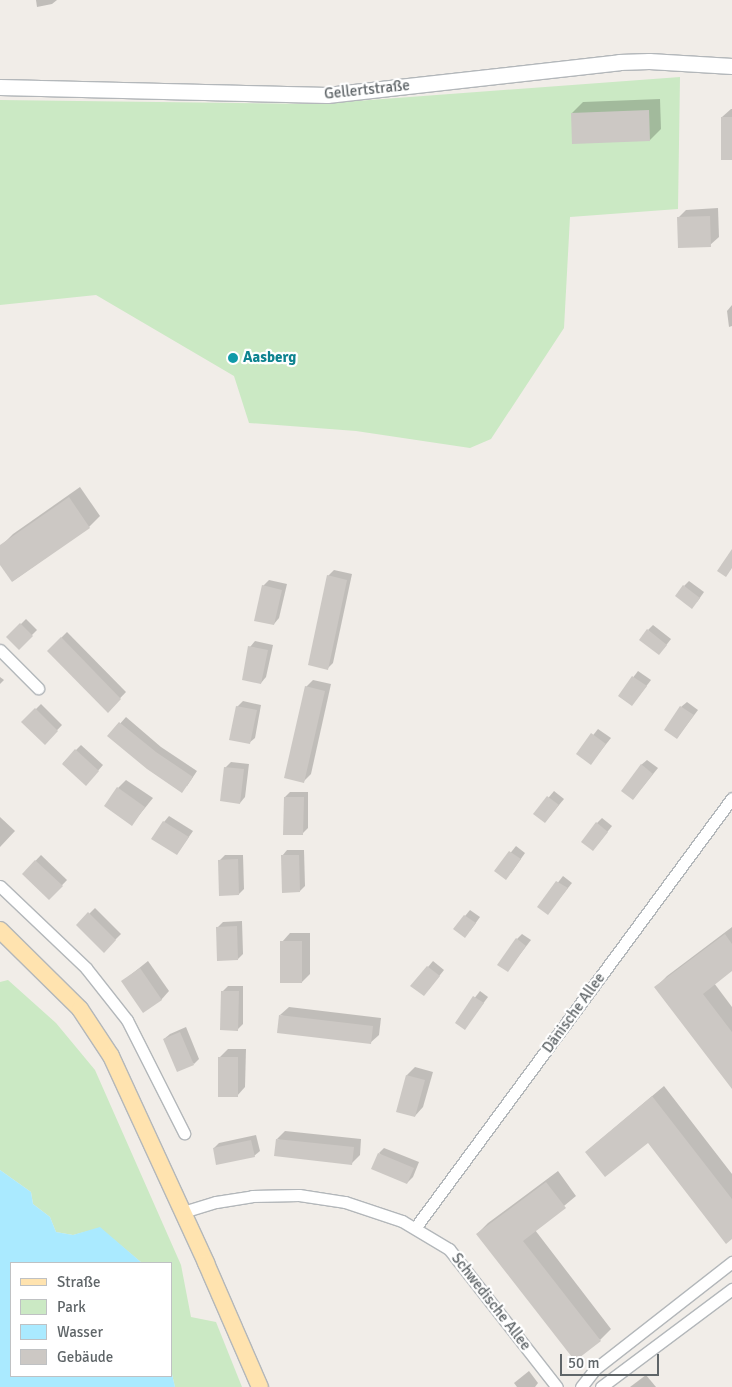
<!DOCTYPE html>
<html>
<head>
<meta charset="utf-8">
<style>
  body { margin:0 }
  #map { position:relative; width:732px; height:1387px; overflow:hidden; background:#f1ede8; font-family:Signika,sans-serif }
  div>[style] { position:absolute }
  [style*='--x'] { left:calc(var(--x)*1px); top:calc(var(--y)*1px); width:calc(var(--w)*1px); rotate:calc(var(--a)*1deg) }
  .green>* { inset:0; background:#cbe9c4 }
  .water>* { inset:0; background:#aaeaff }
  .shadow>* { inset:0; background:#0003 }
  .building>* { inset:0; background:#ccc8c4 }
  .roads { filter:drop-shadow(1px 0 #b3b7ba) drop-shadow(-1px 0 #b3b7ba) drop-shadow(0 1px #b3b7ba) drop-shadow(0 -1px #b3b7ba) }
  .street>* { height:11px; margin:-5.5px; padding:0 5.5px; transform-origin:5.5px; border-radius:5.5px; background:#fff }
  .secondary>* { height:15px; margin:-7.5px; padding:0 7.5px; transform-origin:7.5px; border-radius:7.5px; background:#fff }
  .primary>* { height:16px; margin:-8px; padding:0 8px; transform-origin:8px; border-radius:8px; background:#ffe3af }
  .dots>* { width:14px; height:14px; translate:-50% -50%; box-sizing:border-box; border:2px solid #fff; border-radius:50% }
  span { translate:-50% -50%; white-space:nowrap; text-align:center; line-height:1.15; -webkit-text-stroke:4.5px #fff; paint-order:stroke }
  .street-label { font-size:15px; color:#5f6568 }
  .culture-label { font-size:15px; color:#0d838f; font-weight:700 }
  .left { translate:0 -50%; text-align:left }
  .legend { position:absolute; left:10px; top:1262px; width:162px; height:115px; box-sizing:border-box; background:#fff; border:1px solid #bfc1c3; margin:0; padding:6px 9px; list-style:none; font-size:15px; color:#5f6568 }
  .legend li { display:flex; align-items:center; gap:10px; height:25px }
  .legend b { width:25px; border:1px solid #bfc1c3 }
  .scale { position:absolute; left:560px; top:1354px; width:99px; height:22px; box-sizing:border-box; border:2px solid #5f6568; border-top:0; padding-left:6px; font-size:15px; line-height:18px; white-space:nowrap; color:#5f6568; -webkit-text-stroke:4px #fff; paint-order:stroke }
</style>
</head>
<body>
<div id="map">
  <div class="green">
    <i style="clip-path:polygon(680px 77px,678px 209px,570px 217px,564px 328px,491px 439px,470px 448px,356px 431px,249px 423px,234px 376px,96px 295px,0 305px,0 100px,316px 104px)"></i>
    <i style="clip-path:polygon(8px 980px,56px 1023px,95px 1070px,181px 1265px,191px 1317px,216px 1322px,242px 1387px,175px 1387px,171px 1370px,171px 1263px,142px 1263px,100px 1228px,73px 1235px,56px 1232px,50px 1217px,33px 1204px,31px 1192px,0 1170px,0 982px)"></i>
  </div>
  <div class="water">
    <i style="clip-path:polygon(0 1170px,31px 1192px,33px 1204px,50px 1217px,56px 1232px,73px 1235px,100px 1227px,142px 1263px,11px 1263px,11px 1376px,171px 1376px,171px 1370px,175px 1387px,0 1387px)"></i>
  </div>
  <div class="shadow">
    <i style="clip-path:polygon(36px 0,57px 0,52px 4px,37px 7px)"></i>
    <i style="clip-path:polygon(660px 99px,661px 129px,650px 140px,572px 113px,583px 102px)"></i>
    <i style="clip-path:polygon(731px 109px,732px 109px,732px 158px,722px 117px)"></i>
    <i style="clip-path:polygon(718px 208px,719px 237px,710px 245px,678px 218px,686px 210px)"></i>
    <i style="clip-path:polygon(732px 305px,732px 326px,729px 327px,727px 311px)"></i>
    <i style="clip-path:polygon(80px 487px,100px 516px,89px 527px,13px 581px,0 562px,2px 545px,13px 534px)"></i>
    <i style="clip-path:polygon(334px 570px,352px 574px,333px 663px,328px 668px,328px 576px)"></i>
    <i style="clip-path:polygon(269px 580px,287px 584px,279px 618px,274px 624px,263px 586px)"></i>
    <i style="clip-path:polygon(689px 581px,704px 592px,697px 602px,684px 586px)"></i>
    <i style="clip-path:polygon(26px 619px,37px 630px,19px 648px,8px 637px)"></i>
    <i style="clip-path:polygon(653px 625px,671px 639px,664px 648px,648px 630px)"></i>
    <i style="clip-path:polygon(67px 632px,126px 692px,108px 711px,48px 651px)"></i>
    <i style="clip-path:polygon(255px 641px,273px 645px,266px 677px,261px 683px,250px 647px)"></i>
    <i style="clip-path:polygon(638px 671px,651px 680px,632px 705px,619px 696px)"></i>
    <i style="clip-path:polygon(0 677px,4px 680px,0 684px)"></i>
    <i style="clip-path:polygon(313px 680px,331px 684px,311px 774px,304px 781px,306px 687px)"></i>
    <i style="clip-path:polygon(243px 701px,261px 705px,255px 738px,249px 743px,237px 707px)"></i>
    <i style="clip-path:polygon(687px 702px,698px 710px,677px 738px,681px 707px)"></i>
    <i style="clip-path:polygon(41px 704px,62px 725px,45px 743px,23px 722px)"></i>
    <i style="clip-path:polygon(126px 717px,161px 747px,197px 771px,187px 786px,109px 736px)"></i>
    <i style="clip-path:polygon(598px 729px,611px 738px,591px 763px,578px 754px)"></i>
    <i style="clip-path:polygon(81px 745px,103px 765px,91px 779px,63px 763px)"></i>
    <i style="clip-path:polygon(647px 760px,658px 768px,633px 799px,641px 765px)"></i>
    <i style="clip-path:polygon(231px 762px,249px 764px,245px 797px,240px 803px,225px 768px)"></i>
    <i style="clip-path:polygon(126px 780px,153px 798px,132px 824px,118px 788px)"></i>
    <i style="clip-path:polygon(554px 791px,564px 799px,545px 822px,535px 814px)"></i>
    <i style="clip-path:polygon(290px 792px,308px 792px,308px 828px,302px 834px,285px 797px)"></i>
    <i style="clip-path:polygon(169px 816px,193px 831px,177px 854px,164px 822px)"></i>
    <i style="clip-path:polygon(0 817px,15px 831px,0 847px)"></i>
    <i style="clip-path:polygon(602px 818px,612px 826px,598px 844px,597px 823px)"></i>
    <i style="clip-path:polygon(516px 846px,525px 853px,511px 873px,496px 871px)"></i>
    <i style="clip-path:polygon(287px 850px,304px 850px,305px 886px,300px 891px,282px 856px)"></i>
    <i style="clip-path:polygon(41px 855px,67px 880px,49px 899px,23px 874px)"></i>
    <i style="clip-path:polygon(225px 855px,243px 855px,244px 889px,239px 894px,219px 861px)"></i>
    <i style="clip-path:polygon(563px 876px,572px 883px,548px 913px,539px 907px)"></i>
    <i style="clip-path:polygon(95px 908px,121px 934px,104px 951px,78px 925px)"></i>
    <i style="clip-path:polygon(470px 910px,480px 917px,470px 931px,465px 916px)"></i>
    <i style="clip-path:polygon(242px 921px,243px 954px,238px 959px,218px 927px,223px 922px)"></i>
    <i style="clip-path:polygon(732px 927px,732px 970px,714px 983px,732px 1007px,732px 1087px,656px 987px,667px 976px)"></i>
    <i style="clip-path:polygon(290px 933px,310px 933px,310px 974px,302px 982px,282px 942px)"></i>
    <i style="clip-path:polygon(522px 934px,531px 940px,508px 970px,517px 939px)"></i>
    <i style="clip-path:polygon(148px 961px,169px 991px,161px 1000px,123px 981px)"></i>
    <i style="clip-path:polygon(433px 961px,444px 970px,429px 989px,428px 967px)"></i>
    <i style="clip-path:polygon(228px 986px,243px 986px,243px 1024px,237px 1030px,222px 992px)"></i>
    <i style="clip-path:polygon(480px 991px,488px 997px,465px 1028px,456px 1022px)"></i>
    <i style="clip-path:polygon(289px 1007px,381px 1018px,379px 1035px,370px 1043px,280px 1015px)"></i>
    <i style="clip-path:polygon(186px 1027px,199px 1059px,194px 1064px,164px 1039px,170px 1034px)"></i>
    <i style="clip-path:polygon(228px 1049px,246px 1049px,245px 1087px,237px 1096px,219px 1058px)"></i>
    <i style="clip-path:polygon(415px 1067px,433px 1072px,423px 1107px,415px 1116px,407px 1075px)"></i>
    <i style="clip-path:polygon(664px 1086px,732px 1174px,732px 1237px,648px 1142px,586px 1152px)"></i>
    <i style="clip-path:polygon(285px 1131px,361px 1139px,360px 1155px,351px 1164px,277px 1139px)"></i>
    <i style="clip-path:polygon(256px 1135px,260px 1151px,254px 1156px,214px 1148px,219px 1143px)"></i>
    <i style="clip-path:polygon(384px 1148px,419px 1162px,413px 1177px,407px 1183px,379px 1153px)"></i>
    <i style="clip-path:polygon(558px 1171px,576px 1196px,535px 1230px,611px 1329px,600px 1340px,477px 1234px,488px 1223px)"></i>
    <i style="clip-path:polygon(529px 1371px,538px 1383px,535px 1387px,517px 1387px,514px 1383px)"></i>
    <i style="clip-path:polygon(646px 1375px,656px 1387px,630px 1387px)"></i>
  </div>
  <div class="building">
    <i style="clip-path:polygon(649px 110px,650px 141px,572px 144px,571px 113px)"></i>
    <i style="clip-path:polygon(721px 117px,732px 117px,732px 160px,721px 160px)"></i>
    <i style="clip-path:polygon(710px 216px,711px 247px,678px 248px,677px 217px)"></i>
    <i style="clip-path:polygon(69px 497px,90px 528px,12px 582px,0 565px,0 545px)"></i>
    <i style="clip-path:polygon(732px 549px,732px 568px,726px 577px,717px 571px)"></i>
    <i style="clip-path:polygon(327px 575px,347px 580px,328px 670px,308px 665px)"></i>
    <i style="clip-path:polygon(262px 585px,282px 590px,274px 625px,254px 621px)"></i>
    <i style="clip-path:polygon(683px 585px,700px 598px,692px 609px,675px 596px)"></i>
    <i style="clip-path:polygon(20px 623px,33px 636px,19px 650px,6px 637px)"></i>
    <i style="clip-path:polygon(647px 629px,667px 645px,659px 655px,639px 640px)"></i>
    <i style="clip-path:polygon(61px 637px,121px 699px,108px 713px,47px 651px)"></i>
    <i style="clip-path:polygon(248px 646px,268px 650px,261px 684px,242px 680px)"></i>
    <i style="clip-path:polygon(632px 676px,647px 686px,632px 706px,618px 696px)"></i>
    <i style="clip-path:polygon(305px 686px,325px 691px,304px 783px,284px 778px)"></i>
    <i style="clip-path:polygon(236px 706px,257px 710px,250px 744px,229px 740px)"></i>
    <i style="clip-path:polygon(680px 706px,694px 715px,677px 739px,664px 730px)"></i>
    <i style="clip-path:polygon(35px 708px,58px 731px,45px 745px,21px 722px)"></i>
    <i style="clip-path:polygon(119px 722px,156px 752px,193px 777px,182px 793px,147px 769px,107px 736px)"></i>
    <i style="clip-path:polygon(591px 733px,606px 744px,591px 765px,576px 754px)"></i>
    <i style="clip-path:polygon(75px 749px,99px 771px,86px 786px,62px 764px)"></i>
    <i style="clip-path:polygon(641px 764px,653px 774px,633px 800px,621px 791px)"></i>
    <i style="clip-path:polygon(224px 767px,244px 769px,240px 804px,220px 801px)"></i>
    <i style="clip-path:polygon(117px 787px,145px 807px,132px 826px,104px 806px)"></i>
    <i style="clip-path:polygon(547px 796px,559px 805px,545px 823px,533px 814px)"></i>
    <i style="clip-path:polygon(284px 797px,304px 797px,303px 835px,283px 835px)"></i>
    <i style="clip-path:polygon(163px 821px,189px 837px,177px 855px,151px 839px)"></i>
    <i style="clip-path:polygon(596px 822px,608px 832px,593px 851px,581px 842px)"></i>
    <i style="clip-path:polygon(509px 851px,521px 859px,506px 880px,494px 871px)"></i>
    <i style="clip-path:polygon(281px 855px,299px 855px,300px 892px,282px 893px)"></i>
    <i style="clip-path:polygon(238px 859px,239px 895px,219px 896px,218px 860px)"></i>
    <i style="clip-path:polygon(35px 860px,63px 886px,49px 900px,22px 874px)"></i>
    <i style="clip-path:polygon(556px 881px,568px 888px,548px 915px,537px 907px)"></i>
    <i style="clip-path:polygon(88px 912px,116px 940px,104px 953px,76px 925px)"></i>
    <i style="clip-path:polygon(464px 915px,476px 923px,465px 938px,453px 929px)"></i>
    <i style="clip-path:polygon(237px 926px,238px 960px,217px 961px,216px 927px)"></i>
    <i style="clip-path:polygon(725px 934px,732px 944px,732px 971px,703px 994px,732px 1032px,732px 1089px,654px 987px)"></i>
    <i style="clip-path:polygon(516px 938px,526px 946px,508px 972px,497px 965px)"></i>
    <i style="clip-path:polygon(280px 941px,302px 941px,302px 983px,280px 983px)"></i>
    <i style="clip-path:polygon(427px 966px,440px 976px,424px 996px,410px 986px)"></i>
    <i style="clip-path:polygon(140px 968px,162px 1000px,143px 1013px,121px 981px)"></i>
    <i style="clip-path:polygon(221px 991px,239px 991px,238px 1031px,220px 1030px)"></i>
    <i style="clip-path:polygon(473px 996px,484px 1003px,465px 1030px,455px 1023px)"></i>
    <i style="clip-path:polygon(279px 1015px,373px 1026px,371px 1044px,277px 1033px)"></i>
    <i style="clip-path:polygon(180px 1032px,194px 1065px,177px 1072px,163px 1039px)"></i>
    <i style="clip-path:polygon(218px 1057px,238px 1057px,238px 1097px,218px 1097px)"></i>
    <i style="clip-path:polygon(406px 1075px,425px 1080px,415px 1117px,396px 1112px)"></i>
    <i style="clip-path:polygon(652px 1096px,732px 1199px,732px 1239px,726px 1244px,648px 1143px,605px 1177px,585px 1152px)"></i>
    <i style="clip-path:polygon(276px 1139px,354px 1147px,352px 1165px,274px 1156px)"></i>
    <i style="clip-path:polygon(251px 1140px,255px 1157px,216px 1165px,213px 1148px)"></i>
    <i style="clip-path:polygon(378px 1153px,414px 1168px,407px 1184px,371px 1169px)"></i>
    <i style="clip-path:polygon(546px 1182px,566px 1208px,523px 1241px,601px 1341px,575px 1361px,476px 1234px)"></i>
  </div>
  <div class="roads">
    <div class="street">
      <i style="--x:0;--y:650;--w:54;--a:45"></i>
      <i style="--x:0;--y:886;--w:119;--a:43.6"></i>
      <i style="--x:86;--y:968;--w:66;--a:51.7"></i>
      <i style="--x:127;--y:1020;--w:127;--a:63.2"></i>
      <i style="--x:183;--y:1212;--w:34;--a:-17"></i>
      <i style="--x:216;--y:1202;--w:36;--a:-9"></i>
      <i style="--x:252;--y:1196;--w:47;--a:-1.2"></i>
      <i style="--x:299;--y:1195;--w:47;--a:8.7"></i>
      <i style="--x:345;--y:1202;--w:60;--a:18.4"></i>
      <i style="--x:402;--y:1221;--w:55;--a:30.8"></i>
      <i style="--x:449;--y:1249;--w:175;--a:52"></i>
      <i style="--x:415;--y:1228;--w:534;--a:-53.6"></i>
      <i style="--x:581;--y:1387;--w:23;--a:-52"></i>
      <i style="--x:595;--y:1369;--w:174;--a:-38"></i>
      <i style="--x:601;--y:1387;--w:164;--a:-36.8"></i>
    </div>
    <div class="secondary">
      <i style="--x:0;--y:87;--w:327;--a:1.4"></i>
      <i style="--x:327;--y:95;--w:294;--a:-6.4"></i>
      <i style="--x:619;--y:62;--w:30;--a:-2"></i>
      <i style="--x:649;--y:61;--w:83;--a:3.4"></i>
    </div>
    <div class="primary">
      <i style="--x:0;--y:930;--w:112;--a:44.6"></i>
      <i style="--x:80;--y:1009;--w:56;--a:56.6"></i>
      <i style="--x:111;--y:1056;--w:228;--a:65.3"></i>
      <i style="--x:206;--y:1263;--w:135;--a:66.5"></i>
    </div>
  </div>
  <div class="dots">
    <i style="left:233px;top:358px;background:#0f9aa8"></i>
  </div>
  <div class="street-label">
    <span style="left:367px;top:90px;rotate:-6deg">Gellertstraße</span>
    <span style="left:574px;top:1013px;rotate:-54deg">Dänische Allee</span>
    <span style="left:491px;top:1302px;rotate:52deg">Schwedische Allee</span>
  </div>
  <div class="culture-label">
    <span class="left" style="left:243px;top:358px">Aasberg</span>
  </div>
  <ul class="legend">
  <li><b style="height:6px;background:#ffe3af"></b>Straße</li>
  <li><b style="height:14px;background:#cbe9c4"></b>Park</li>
  <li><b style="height:14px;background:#aaeaff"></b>Wasser</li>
  <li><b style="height:14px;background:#ccc8c4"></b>Gebäude</li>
  </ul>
  <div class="scale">50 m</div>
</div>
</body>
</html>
